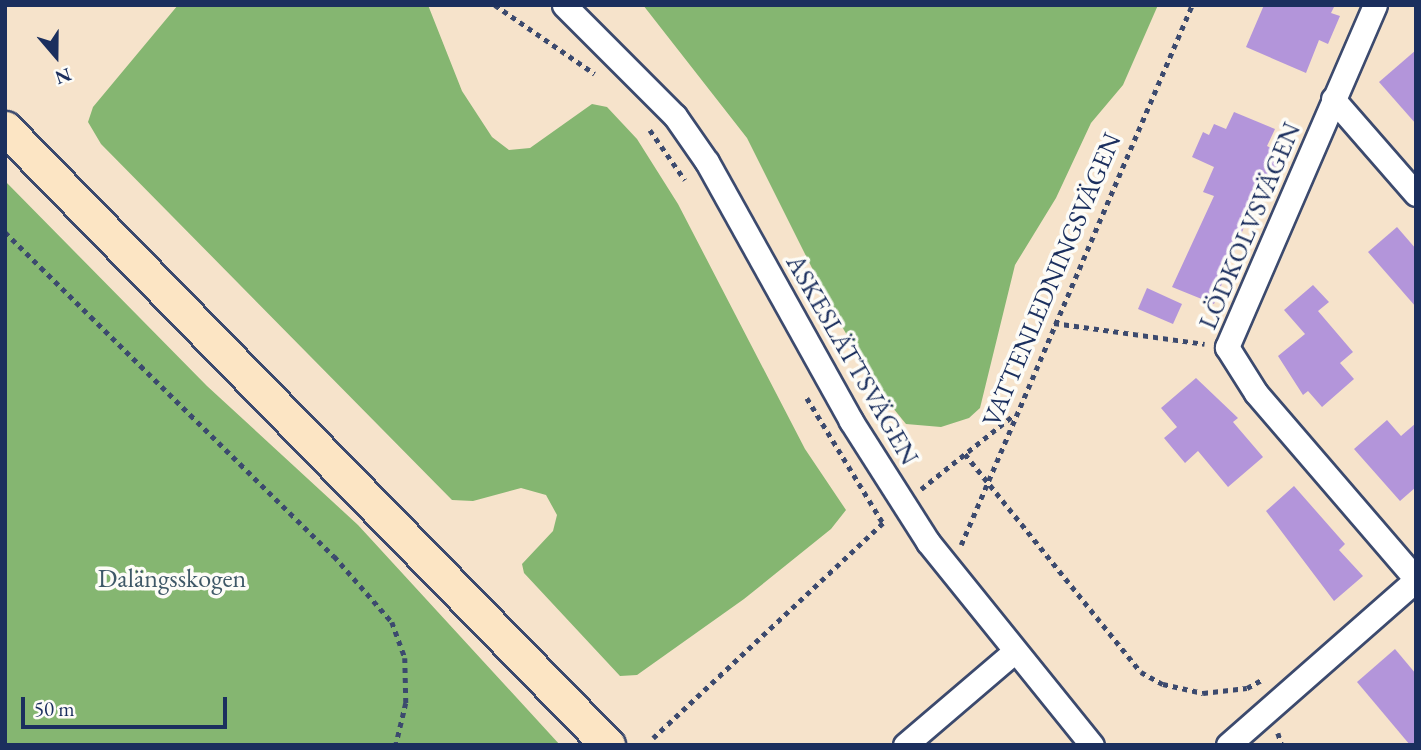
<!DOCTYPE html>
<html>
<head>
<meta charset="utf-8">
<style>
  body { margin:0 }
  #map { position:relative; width:1421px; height:750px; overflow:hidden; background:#f6e3cb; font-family:"EB Garamond",serif }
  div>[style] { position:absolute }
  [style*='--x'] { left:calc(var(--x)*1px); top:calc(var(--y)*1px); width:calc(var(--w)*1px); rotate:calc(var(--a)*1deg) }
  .forest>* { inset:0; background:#85b671 }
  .building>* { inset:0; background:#b395da }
  .path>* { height:4.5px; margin-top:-2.25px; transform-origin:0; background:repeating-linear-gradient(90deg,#3c4a6e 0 5px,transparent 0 10px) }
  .roads { filter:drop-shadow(2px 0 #3c4a6e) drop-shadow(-2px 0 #3c4a6e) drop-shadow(0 2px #3c4a6e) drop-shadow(0 -2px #3c4a6e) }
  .street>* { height:23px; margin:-11.5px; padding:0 11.5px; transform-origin:11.5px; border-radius:11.5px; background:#fff }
  .secondary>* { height:33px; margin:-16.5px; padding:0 16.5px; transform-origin:16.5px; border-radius:16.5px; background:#fce5c4 }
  span { translate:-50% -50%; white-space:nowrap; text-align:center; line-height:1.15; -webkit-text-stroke:7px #fdfcf7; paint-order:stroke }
  .street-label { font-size:26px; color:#1b2f5e }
  .park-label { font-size:26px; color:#3e5867 }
  .frame { position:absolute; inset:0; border:7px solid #1b2f5e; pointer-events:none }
  .north { position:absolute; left:21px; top:21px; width:70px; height:70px; -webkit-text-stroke:5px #fdfcf7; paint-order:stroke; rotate:160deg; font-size:19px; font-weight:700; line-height:28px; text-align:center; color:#1b2f5e }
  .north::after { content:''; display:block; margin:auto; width:24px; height:32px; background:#1b2f5e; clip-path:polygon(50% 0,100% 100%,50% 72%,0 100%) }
  .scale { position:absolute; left:21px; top:697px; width:206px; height:32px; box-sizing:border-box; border:4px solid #1b2f5e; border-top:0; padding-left:9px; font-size:21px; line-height:24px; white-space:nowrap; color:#1b2f5e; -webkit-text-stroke:5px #fdfcf7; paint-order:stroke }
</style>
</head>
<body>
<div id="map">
  <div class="forest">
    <i style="clip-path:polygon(178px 5px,428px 5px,462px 91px,492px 137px,509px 150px,530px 148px,592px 104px,607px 107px,637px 139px,678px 204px,805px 449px,846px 510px,831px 529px,744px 599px,637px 675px,620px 676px,524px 573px,522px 564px,553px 531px,557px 515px,546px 495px,521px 488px,473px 501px,452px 500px,101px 144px,88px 122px,93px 107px)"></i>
    <i style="clip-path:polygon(643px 5px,1158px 5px,1123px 85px,1091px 123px,1056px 198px,1015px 265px,980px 408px,969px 418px,941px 427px,906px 424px,884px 397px,838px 320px,747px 138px)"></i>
    <i style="clip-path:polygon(5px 181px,207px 386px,358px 525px,560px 745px,5px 745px)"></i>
  </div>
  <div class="building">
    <i style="clip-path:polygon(1264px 5px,1335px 5px,1331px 13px,1340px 16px,1328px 44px,1319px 40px,1306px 73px,1246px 47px)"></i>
    <i style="clip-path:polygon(1416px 50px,1416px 124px,1379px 82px)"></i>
    <i style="clip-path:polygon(1234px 112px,1275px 129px,1267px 146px,1277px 151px,1273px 161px,1278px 163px,1267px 189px,1260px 186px,1214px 304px,1172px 287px,1214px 196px,1203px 192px,1214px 167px,1192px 157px,1203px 132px,1209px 135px,1214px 124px,1226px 129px)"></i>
    <i style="clip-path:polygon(1397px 227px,1416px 249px,1416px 307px,1368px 252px)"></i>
    <i style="clip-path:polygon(1313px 285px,1329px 302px,1318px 311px,1353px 352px,1340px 363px,1354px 379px,1322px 407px,1308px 391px,1303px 395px,1278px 356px,1305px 334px,1284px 310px)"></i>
    <i style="clip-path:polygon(1147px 288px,1182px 304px,1173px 324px,1138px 309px)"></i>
    <i style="clip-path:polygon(1196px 378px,1238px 418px,1233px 422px,1263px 457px,1228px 487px,1198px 451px,1185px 463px,1164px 438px,1177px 427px,1161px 408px)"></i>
    <i style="clip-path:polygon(1387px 420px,1401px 436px,1416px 423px,1416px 487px,1400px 501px,1354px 449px)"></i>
    <i style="clip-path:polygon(1294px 486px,1345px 544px,1339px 550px,1363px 576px,1334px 601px,1266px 511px)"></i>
    <i style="clip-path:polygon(1395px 649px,1416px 674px,1416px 745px,1410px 745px,1357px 682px)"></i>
  </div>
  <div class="path">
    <i style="--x:495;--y:5;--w:121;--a:34.6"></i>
    <i style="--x:650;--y:130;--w:61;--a:55"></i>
    <i style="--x:5;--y:232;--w:462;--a:44.6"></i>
    <i style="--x:334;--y:556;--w:88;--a:48.7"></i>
    <i style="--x:392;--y:622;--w:38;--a:70"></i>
    <i style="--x:405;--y:658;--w:45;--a:88.7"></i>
    <i style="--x:406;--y:703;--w:43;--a:103.4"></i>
    <i style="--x:1054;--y:323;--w:152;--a:7.9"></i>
    <i style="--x:807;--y:398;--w:146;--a:58.7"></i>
    <i style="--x:965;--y:454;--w:280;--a:51.1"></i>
    <i style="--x:1141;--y:672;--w:25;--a:29"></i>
    <i style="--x:1163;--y:684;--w:41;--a:12.7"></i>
    <i style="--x:1203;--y:693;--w:44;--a:-6.5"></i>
    <i style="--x:1247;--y:688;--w:18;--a:-29"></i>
    <i style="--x:921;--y:489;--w:120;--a:-38.6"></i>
    <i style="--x:961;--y:545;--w:587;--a:-66.84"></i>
    <i style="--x:1278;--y:733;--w:13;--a:72"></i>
    <i style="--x:653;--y:738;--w:315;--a:-43.1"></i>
  </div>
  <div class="roads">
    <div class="street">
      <i style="--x:564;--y:5;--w:157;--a:45"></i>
      <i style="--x:675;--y:116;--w:56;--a:55.2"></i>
      <i style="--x:707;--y:162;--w:296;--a:60.9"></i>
      <i style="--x:851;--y:421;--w:143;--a:57.5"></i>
      <i style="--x:928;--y:542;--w:261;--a:51.1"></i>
      <i style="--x:1375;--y:5;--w:373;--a:113.4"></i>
      <i style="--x:1227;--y:347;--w:54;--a:57.8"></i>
      <i style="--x:1256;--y:393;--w:245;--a:49.3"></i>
      <i style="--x:1333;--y:99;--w:126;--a:48.9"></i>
      <i style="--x:905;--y:745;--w:143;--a:-40.5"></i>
      <i style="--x:1228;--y:745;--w:250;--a:-41.3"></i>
    </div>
    <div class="secondary">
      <i style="--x:5;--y:128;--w:863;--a:45.66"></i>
    </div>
  </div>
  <div class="street-label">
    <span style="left:1250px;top:226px;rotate:-67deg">LÖDKOLVSVÄGEN</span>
    <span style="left:1052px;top:280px;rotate:-67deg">VATTENLEDNINGSVÄGEN</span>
    <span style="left:852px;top:360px;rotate:60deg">ASKESLÄTTSVÄGEN</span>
  </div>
  <div class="park-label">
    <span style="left:172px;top:579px">Dalängsskogen</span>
  </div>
  <div class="frame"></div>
  <div class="north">N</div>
  <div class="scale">50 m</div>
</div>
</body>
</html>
